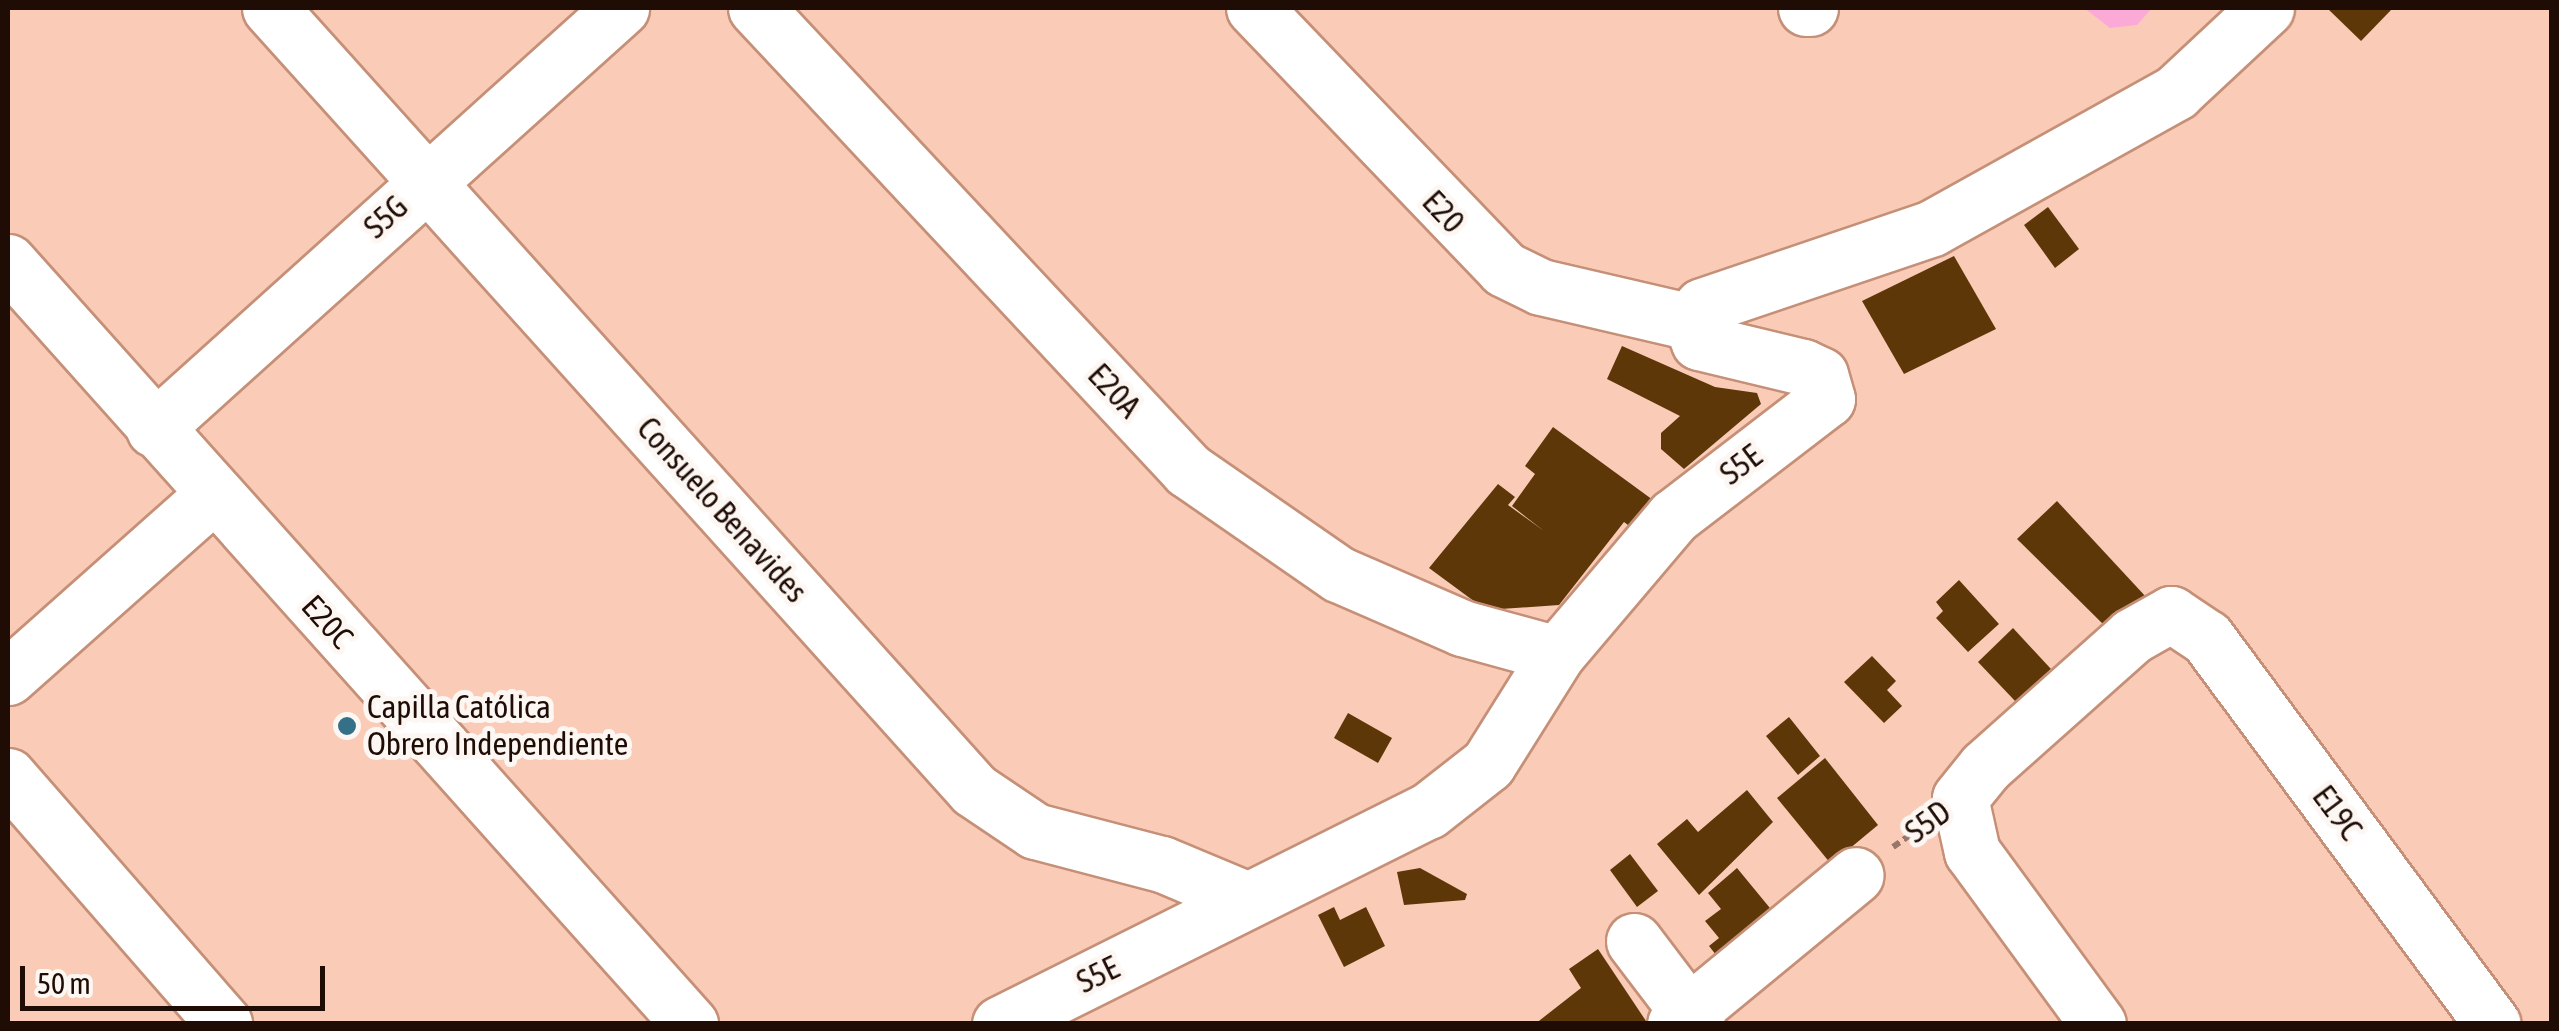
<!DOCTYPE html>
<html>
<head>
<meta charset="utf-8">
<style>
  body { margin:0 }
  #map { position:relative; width:2559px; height:1031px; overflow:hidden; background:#faccb8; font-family:"Asap Condensed",sans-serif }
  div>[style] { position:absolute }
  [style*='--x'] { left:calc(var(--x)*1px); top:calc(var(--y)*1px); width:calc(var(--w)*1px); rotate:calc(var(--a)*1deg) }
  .green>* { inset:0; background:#fbaad7 }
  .building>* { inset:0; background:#5d3707 }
  .path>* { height:6px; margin-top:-3px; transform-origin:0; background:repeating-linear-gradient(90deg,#987668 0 8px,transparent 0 13px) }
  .roads { filter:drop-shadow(2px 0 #c59077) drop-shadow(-2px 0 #c59077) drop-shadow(0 2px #c59077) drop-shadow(0 -2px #c59077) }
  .minor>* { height:55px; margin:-27.5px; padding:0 27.5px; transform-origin:27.5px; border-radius:27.5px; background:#fff }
  .dots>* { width:28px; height:28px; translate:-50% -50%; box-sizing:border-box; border:5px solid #fdf7f4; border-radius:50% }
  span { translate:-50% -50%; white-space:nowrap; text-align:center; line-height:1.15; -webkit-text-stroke:10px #fdf7f4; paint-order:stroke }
  .street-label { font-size:32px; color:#1f0c04 }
  .poi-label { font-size:32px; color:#1f0c04 }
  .left { translate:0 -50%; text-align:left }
  .frame { position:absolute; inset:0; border:10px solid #1f0c04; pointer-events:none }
  .scale { position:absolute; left:20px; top:966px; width:305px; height:45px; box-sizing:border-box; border:5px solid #1f0c04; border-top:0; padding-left:12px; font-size:30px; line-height:35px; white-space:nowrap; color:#1f0c04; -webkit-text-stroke:8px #fdf7f4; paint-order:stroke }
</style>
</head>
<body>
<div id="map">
  <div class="green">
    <i style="clip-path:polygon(2084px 8px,2152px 8px,2137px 25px,2110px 28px)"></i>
  </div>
  <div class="building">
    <i style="clip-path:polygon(2327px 8px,2393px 8px,2361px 41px)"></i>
    <i style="clip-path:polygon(2048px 207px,2079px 249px,2055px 268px,2024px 225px)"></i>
    <i style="clip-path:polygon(1954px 256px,1996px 329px,1904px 374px,1862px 301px)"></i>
    <i style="clip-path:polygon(1622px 346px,1715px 387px,1757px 393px,1761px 404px,1684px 469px,1661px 449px,1661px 433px,1680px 416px,1607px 379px)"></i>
    <i style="clip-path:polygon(1553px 427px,1653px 500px,1632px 528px,1624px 522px,1559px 605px,1486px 610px,1429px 568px,1498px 484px,1515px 497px,1508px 505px,1544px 531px,1512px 506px,1535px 474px,1525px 466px)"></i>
    <i style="clip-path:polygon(2057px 501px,2147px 598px,2111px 632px,2017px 539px)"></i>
    <i style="clip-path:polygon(1959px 580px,1999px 624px,1968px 652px,1936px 618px,1943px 611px,1936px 602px)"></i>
    <i style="clip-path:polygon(2013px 628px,2051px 669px,2016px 702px,1978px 662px)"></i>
    <i style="clip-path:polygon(1872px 656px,1896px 681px,1887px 690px,1902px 706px,1884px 723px,1844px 682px)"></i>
    <i style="clip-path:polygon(1348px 713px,1392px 738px,1378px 763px,1334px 738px)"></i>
    <i style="clip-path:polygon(1789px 717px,1820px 756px,1798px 775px,1766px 736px)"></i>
    <i style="clip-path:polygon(1825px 758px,1878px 825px,1831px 864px,1777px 798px)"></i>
    <i style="clip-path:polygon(1747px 790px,1773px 822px,1699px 895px,1657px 844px,1687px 819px,1698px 832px)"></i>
    <i style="clip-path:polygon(1630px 854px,1658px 891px,1637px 907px,1610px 870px)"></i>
    <i style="clip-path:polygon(1420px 868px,1467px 894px,1465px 900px,1404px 905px,1397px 872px)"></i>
    <i style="clip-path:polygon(1737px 868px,1783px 924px,1728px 970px,1709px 946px,1719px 938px,1705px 921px,1721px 909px,1708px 893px)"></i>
    <i style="clip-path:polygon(1334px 907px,1340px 920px,1366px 907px,1385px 946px,1344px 967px,1318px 915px)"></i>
    <i style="clip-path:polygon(1598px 949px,1648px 1024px,1535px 1024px,1581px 988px,1569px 969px)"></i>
  </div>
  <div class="path">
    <i style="--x:1893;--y:847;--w:33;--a:-35"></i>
  </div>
  <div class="roads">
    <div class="minor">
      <i style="--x:270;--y:8;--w:1052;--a:48"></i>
      <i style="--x:974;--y:790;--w:73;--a:33.9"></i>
      <i style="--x:1035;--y:831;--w:131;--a:14.6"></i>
      <i style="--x:1162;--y:864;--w:93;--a:22.7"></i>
      <i style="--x:756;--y:8;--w:633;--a:46.92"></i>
      <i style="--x:1188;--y:470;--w:183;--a:34.7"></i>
      <i style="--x:1338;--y:574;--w:135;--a:23.5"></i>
      <i style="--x:1462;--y:628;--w:98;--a:15.3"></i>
      <i style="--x:1254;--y:8;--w:361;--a:46.2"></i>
      <i style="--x:1504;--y:269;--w:41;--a:25.9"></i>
      <i style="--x:1541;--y:287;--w:154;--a:13.1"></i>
      <i style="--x:1806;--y:8;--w:4;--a:0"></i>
      <i style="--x:8;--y:262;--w:1023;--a:48.17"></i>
      <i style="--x:154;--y:429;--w:629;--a:-42.03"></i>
      <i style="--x:8;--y:677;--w:274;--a:-41.6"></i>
      <i style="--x:8;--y:776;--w:329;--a:48.9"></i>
      <i style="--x:1634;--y:941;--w:104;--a:52.8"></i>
      <i style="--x:1000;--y:1024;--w:478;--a:-26.5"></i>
      <i style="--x:1428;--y:811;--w:76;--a:-38.1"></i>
      <i style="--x:1488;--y:764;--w:130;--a:-57.9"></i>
      <i style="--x:1557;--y:654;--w:180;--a:-49.7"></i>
      <i style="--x:1673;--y:517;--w:194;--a:-37.5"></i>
      <i style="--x:1827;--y:399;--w:25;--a:-106"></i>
      <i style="--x:1820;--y:375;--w:19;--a:-155"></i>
      <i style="--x:1803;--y:367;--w:107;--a:-166.5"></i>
      <i style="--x:1699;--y:342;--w:22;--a:-112"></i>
      <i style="--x:1691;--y:322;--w:19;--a:-55"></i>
      <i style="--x:1702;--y:306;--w:243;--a:-18.7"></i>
      <i style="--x:1932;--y:228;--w:279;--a:-29.1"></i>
      <i style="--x:2176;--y:92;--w:123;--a:-43"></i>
      <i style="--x:1675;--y:1024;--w:234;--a:-39.5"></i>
      <i style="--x:2098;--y:1024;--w:213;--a:-126.2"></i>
      <i style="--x:1972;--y:852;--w:55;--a:-102.5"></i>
      <i style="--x:1960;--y:798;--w:40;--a:-51"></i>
      <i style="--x:1985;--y:767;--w:197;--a:-41.7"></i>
      <i style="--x:2132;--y:636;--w:45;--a:-29.4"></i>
      <i style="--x:2171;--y:614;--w:43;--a:33.7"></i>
      <i style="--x:2207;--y:638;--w:480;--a:53.5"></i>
    </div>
  </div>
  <div class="dots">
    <i style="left:347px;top:726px;background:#347188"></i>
  </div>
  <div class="street-label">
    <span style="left:1443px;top:212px;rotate:47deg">E20</span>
    <span style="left:386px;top:217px;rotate:-42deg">S5G</span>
    <span style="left:1114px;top:391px;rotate:47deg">E20A</span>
    <span style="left:1741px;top:465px;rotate:-37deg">S5E</span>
    <span style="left:722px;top:510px;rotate:48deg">Consuelo Benavides</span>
    <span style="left:327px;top:622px;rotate:48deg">E20C</span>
    <span style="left:2337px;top:813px;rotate:53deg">E19C</span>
    <span style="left:1928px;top:822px;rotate:-36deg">S5D</span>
    <span style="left:1098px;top:975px;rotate:-26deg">S5E</span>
  </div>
  <div class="poi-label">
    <span class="left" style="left:367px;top:726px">Capilla Católica<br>Obrero Independiente</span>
  </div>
  <div class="frame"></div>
  <div class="scale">50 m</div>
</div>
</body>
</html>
